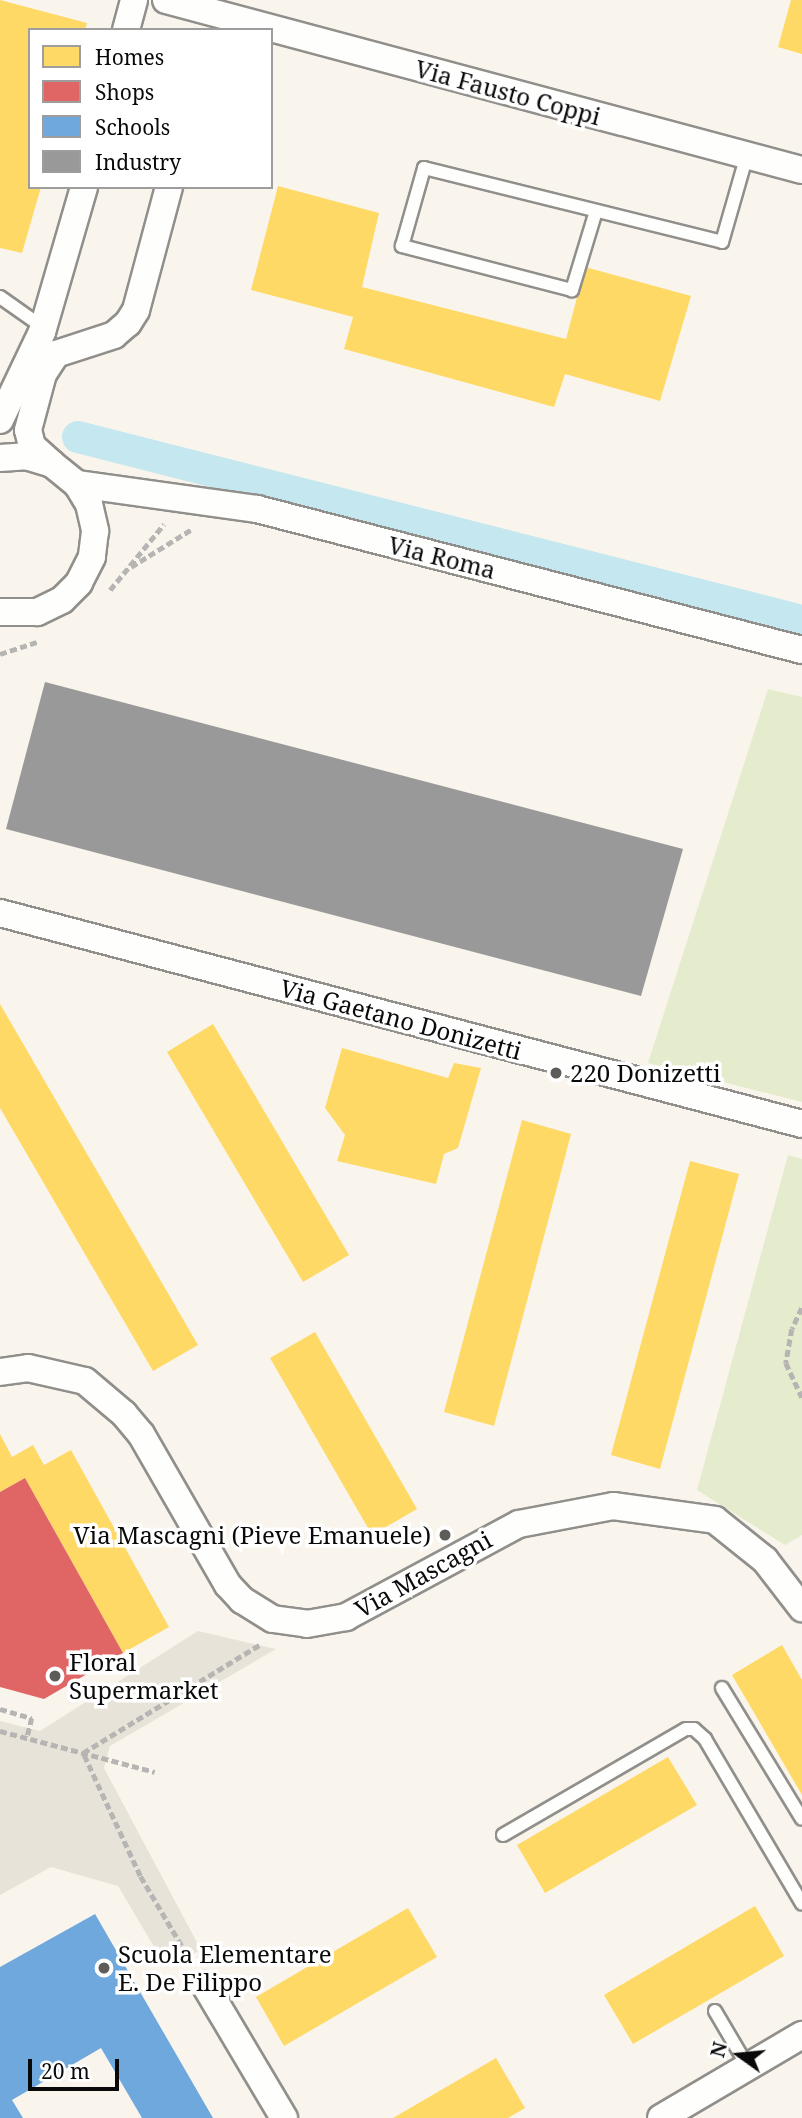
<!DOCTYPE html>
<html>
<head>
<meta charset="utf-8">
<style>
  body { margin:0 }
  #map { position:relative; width:802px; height:2118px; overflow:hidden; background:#f9f5ec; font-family:"Noto Serif",serif }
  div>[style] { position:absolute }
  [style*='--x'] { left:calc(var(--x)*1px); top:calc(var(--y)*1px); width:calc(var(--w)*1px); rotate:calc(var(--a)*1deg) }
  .green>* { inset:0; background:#e4eccd }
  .plaza>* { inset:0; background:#e8e3d9 }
  .homes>* { inset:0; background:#ffd966 }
  .shops>* { inset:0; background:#e06666 }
  .schools>* { inset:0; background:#6fa8dc }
  .industry>* { inset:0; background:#999 }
  .canal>* { height:32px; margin:-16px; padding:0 16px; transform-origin:16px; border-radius:16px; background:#c5e7f0 }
  .path>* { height:4.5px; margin-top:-2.25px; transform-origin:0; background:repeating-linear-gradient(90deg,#b6b5b4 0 7px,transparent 0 10.5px) }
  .roads { filter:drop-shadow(2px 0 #918f8b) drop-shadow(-2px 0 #918f8b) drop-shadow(0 2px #918f8b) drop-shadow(0 -2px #918f8b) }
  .lane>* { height:12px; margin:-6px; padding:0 6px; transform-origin:6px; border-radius:6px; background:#fefefc }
  .street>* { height:26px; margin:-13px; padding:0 13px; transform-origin:13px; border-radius:13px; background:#fefefc }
  .dots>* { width:19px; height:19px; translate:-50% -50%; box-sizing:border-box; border:4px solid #fff; border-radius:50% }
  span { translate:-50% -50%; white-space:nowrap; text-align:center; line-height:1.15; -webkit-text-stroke:7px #fff; paint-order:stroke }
  .street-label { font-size:24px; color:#090909 }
  .poi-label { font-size:24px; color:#090909 }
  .left { translate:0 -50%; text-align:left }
  .right { translate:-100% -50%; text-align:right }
  .legend { position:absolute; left:28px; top:28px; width:245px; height:161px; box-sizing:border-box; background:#fff; border:2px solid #9d9d9d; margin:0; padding:9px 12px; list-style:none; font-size:21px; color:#090909 }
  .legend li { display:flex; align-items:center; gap:14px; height:35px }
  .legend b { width:35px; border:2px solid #9d9d9d }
  .north { position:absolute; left:704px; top:2020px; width:70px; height:70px; -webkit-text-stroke:5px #fff; paint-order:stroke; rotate:285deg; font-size:19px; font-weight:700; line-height:28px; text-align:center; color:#090909 }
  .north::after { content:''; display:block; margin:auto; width:24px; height:32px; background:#090909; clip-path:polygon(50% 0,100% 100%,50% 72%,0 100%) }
  .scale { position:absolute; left:28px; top:2059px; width:91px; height:32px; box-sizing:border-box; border:4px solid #090909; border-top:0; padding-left:9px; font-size:21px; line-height:24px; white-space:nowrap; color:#090909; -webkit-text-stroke:5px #fff; paint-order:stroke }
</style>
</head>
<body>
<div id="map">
  <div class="green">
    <i style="clip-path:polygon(768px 689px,802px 697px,802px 1102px,648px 1063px)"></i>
    <i style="clip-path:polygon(788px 1155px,802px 1159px,802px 1535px,785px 1545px,697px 1490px)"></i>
  </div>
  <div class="plaza">
    <i style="clip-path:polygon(198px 1631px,276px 1649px,110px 1746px,104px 1768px,201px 1950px,166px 1967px,118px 1886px,51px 1867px,0 1895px,0 1721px,40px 1731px)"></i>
  </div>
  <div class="homes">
    <i style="clip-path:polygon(0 0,87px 23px,85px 30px,30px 30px,30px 187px,41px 187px,22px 253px,0 248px)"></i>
    <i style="clip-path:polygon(791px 0,802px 0,802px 54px,778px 47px)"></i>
    <i style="clip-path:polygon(278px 186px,379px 213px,362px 287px,566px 339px,585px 267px,691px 296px,660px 401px,565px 374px,554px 407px,344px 349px,353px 317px,251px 290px)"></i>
    <i style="clip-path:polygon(0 1004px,198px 1345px,153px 1371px,0 1108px)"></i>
    <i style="clip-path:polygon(213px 1024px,349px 1255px,303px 1282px,167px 1052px)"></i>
    <i style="clip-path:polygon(342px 1048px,448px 1078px,454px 1063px,481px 1068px,458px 1148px,444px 1154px,436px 1184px,337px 1161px,345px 1135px,325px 1108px)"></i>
    <i style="clip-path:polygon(522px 1120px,571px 1134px,494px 1426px,444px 1412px)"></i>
    <i style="clip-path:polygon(690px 1161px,739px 1174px,660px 1469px,611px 1455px)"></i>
    <i style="clip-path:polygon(315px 1332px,417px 1509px,372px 1535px,270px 1358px)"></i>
    <i style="clip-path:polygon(0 1434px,12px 1457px,33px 1445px,44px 1465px,71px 1450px,169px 1627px,123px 1653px,25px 1478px,0 1492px)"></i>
    <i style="clip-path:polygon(782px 1645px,802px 1680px,802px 1795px,732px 1675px)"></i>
    <i style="clip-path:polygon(668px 1757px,697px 1805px,545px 1893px,517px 1845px)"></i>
    <i style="clip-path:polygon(755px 1906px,784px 1956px,633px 2044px,604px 1995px)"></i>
    <i style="clip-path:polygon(408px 1908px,437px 1957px,284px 2046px,256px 1997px)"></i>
    <i style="clip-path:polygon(496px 2058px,525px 2108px,508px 2118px,393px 2118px)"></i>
  </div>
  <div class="shops">
    <i style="clip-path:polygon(25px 1478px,123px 1653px,44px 1699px,0 1687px,0 1492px)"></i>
  </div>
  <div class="schools">
    <i style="clip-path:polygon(95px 1914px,213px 2118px,142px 2118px,101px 2048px,12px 2100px,23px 2118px,0 2118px,0 1967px)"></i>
  </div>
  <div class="industry">
    <i style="clip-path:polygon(45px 682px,683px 849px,641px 996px,6px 829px)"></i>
  </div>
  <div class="canal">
    <i style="--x:78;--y:437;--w:747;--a:14.26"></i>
  </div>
  <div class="path">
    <i style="--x:131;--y:567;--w:72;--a:-31.9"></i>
    <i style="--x:110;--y:590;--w:85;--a:-50.7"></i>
    <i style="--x:0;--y:654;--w:39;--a:-18"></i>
    <i style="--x:802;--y:1308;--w:23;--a:115"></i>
    <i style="--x:792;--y:1329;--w:35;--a:100"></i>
    <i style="--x:786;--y:1363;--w:38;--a:65"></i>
    <i style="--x:0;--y:1709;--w:33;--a:16"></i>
    <i style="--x:32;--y:1718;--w:21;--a:104"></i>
    <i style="--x:0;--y:1731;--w:160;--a:14.8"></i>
    <i style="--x:192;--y:1964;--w:102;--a:-120.6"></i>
    <i style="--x:140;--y:1876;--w:136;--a:-114.9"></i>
    <i style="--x:83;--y:1753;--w:209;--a:-31.5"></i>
  </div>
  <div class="roads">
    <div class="lane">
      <i style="--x:596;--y:211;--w:83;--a:106.9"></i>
      <i style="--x:572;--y:290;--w:176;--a:-165.5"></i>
      <i style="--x:402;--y:246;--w:81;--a:-74.2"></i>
      <i style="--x:424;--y:168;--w:307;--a:13.9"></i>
      <i style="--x:722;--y:242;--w:91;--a:-74"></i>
      <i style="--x:0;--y:297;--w:54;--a:35.2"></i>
      <i style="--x:722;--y:1688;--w:153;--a:58.6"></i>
      <i style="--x:503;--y:1835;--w:211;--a:-30.1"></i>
      <i style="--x:686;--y:1729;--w:8;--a:0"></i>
      <i style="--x:694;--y:1729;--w:15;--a:42"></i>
      <i style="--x:705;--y:1739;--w:191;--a:59.5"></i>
      <i style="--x:715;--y:2011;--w:65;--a:59.5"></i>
    </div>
    <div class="street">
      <i style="--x:166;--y:0;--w:658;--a:14.97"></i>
      <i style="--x:126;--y:30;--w:31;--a:-75"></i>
      <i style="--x:0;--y:420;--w:98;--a:-64.5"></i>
      <i style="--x:42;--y:332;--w:151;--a:-73.8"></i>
      <i style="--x:0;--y:458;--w:26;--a:-4"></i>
      <i style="--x:26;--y:456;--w:27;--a:17"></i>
      <i style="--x:52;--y:464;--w:32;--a:39"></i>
      <i style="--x:77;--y:484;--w:23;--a:59"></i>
      <i style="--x:89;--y:504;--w:28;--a:77"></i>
      <i style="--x:95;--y:531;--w:26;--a:97"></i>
      <i style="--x:92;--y:557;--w:29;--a:117"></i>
      <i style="--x:79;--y:583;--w:24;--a:135"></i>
      <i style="--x:62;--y:600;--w:28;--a:154"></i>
      <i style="--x:37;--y:612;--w:37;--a:180"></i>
      <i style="--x:52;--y:464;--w:27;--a:-138"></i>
      <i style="--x:32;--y:446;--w:16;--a:-104"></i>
      <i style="--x:28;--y:430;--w:58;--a:-75"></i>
      <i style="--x:43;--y:374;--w:24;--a:-57"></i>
      <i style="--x:56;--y:354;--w:61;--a:-18.1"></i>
      <i style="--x:114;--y:335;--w:18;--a:-41"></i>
      <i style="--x:128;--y:323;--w:15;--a:-58"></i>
      <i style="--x:136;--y:310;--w:127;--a:-75"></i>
      <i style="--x:77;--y:484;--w:182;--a:7.9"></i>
      <i style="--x:257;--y:509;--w:563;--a:14.51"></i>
      <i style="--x:0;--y:913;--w:829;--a:14.74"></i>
      <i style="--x:0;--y:1372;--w:28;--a:-8"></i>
      <i style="--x:28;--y:1368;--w:58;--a:12.8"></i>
      <i style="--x:85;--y:1381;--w:51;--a:40.2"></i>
      <i style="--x:124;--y:1414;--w:26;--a:50"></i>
      <i style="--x:141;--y:1434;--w:174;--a:60.1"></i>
      <i style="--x:228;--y:1585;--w:21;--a:47"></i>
      <i style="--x:242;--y:1600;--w:36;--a:32"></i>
      <i style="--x:273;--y:1619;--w:34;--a:8"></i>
      <i style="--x:307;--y:1624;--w:40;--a:-10"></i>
      <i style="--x:346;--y:1617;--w:196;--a:-28.3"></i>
      <i style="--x:519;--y:1524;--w:96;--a:-10.8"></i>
      <i style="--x:613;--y:1506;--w:103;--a:7.8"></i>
      <i style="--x:715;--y:1520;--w:64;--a:38.7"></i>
      <i style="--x:765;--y:1560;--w:61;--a:52.4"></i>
      <i style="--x:205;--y:1985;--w:155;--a:59.3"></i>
      <i style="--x:661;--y:2118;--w:164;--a:-30.5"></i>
    </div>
  </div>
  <div class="dots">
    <i style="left:556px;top:1073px;background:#5d5c58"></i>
    <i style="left:445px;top:1535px;background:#5d5c58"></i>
    <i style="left:55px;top:1676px;background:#5d5c58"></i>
    <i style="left:104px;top:1968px;background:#5d5c58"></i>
  </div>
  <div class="street-label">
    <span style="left:508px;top:92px;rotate:15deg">Via Fausto Coppi</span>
    <span style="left:442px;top:557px;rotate:14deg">Via Roma</span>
    <span style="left:401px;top:1019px;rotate:15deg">Via Gaetano Donizetti</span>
    <span style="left:423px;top:1574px;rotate:-29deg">Via Mascagni</span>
  </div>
  <div class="poi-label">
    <span class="left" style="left:570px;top:1073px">220 Donizetti</span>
    <span class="right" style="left:431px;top:1535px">Via Mascagni (Pieve Emanuele)</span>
    <span class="left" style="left:69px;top:1676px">Floral<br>Supermarket</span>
    <span class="left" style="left:118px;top:1968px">Scuola Elementare<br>E. De Filippo</span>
  </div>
  <ul class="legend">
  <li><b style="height:19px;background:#ffd966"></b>Homes</li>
  <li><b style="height:19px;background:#e06666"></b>Shops</li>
  <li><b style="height:19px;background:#6fa8dc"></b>Schools</li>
  <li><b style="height:19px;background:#999"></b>Industry</li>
  </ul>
  <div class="north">N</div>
  <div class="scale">20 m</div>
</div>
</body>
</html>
